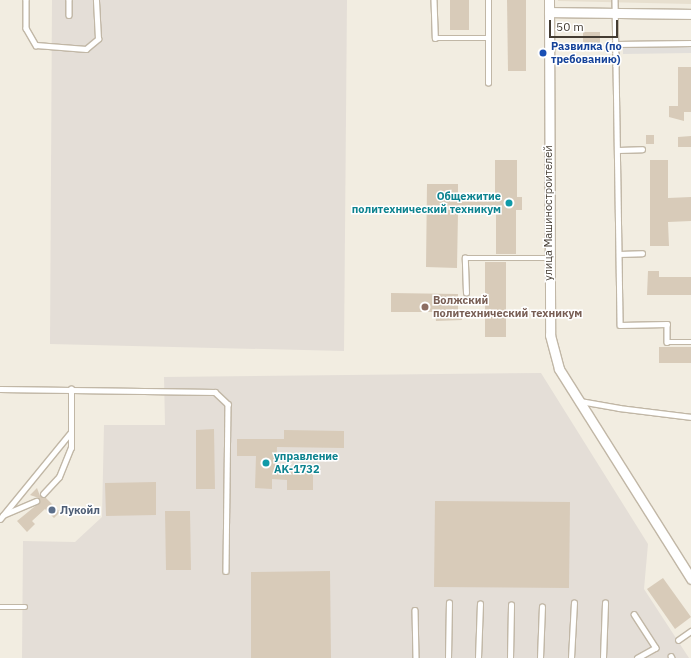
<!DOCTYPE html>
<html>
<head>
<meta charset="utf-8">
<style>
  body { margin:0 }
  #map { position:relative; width:691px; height:658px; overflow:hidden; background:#f2ede1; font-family:"IBM Plex Sans",sans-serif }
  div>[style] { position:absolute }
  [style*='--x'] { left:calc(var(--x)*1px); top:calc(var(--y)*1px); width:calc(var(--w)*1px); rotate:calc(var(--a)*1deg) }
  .residential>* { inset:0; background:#e7dfcf }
  .industrial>* { inset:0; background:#e4ded7 }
  .parking>* { inset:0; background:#e2dfdb }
  .building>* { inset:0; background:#d8cbb9 }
  .roads { filter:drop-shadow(1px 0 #c1b7a6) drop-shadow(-1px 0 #c1b7a6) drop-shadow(0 1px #c1b7a6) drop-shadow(0 -1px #c1b7a6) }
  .lane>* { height:4.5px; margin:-2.25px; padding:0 2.25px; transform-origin:2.25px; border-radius:2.25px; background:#fff }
  .street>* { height:9px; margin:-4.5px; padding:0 4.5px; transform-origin:4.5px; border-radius:4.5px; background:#fff }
  .dots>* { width:11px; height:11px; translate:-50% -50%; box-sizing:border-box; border:2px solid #fff; border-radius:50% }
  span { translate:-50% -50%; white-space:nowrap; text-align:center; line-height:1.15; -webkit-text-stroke:3px #fff; paint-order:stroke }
  .transit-label { font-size:11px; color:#164399; font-weight:700 }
  .left { translate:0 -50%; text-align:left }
  .culture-label { font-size:11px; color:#0d838f; font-weight:700 }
  .right { translate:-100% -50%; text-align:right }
  .street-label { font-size:11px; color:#443c32 }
  .education-label { font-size:11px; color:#785e54; font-weight:700 }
  .service-label { font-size:11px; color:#4e5e75; font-weight:700 }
  .scale { position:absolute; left:549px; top:20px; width:69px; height:18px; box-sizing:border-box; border:2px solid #443c32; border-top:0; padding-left:5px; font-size:12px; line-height:14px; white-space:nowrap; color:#443c32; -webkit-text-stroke:3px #fff; paint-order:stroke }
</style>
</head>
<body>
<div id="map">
  <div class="residential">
    <i style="clip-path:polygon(558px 0,691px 0,691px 4px,558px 1px)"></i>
  </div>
  <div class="industrial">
    <i style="clip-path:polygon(52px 0,347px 0,344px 351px,50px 344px)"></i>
    <i style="clip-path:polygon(541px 373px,648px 544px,644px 589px,689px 658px,22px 658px,23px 541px,75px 542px,102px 517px,104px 425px,165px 425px,164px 377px)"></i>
  </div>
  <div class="parking">
    <i style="clip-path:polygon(623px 46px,691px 46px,691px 53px,623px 54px)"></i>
  </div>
  <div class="building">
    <i style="clip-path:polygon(450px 0,469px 0,469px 30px,450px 30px)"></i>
    <i style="clip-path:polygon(507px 0,526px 0,526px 71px,508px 71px)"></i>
    <i style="clip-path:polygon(583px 32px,600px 32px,600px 43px,583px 43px)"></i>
    <i style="clip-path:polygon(678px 67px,691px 67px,691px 112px,684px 112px,684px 121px,669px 117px,669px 106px,678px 106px)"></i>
    <i style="clip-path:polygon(646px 135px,654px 135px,654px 144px,646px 144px)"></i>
    <i style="clip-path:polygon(691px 136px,691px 147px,678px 147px,678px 137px)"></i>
    <i style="clip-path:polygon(495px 160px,517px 160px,517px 197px,522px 197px,522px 210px,516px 210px,516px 254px,496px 254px,496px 212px,458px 213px,457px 268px,426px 267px,427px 184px,458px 184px,458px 198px,495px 197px)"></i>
    <i style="clip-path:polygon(650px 160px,668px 160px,668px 198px,691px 197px,691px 221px,668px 222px,669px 246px,650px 246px)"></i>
    <i style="clip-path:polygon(485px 262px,506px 262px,506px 337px,485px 337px)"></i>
    <i style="clip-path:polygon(648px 271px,659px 271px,659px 277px,691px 277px,691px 295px,647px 295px)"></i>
    <i style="clip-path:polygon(391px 293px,458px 294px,458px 312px,461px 312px,462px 320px,436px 321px,435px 312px,391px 312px)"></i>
    <i style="clip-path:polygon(659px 347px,691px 347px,691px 363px,659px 363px)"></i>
    <i style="clip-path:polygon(214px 429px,215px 489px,196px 489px,196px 430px)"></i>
    <i style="clip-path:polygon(284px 430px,344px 431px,344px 448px,277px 447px,276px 467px,313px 467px,313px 490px,287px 490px,287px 480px,272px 479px,272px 489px,255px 488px,256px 456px,237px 456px,237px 439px,284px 439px)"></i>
    <i style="clip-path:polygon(156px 482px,156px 515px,106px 516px,105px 483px)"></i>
    <i style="clip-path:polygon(37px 488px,40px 496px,45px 497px,60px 512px,54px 518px,45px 509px,32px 521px,35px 524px,27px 532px,17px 521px,39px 503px,39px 498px,30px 495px)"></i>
    <i style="clip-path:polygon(435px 501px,570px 502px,569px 588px,434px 587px)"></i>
    <i style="clip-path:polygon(165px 511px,190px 511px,191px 570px,166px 570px)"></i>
    <i style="clip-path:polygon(330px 571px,331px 658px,251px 658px,251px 572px)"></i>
    <i style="clip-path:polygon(663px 578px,691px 617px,675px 629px,647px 589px)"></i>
  </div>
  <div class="roads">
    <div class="lane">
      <i style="--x:26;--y:0;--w:28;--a:90"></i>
      <i style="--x:26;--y:28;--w:20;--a:60"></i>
      <i style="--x:36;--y:45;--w:50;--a:4.6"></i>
      <i style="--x:86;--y:49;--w:16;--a:-40"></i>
      <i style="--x:98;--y:39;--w:39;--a:-93"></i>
      <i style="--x:69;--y:0;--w:15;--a:90"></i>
      <i style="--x:434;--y:0;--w:38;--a:88"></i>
      <i style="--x:435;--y:38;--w:53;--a:0"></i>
      <i style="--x:615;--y:0;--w:325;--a:89.1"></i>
      <i style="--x:620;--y:325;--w:47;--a:-1.2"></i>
      <i style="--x:667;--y:324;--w:18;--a:90"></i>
      <i style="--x:667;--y:342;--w:24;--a:0"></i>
      <i style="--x:616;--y:44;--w:75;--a:-0.8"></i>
      <i style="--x:488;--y:83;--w:83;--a:-90"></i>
      <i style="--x:618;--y:150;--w:24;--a:-2"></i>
      <i style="--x:619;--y:254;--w:23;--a:-2"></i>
      <i style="--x:466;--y:293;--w:35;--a:-92"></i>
      <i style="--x:465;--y:258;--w:83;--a:0"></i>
      <i style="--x:0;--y:389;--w:215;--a:0.8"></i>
      <i style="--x:215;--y:392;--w:18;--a:43"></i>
      <i style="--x:228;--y:404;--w:167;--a:90.7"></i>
      <i style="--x:580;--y:401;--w:40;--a:10"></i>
      <i style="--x:619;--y:408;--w:73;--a:7.1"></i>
      <i style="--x:43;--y:494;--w:23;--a:-47"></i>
      <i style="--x:59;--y:477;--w:31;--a:-68"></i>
      <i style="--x:71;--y:448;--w:16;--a:-90"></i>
      <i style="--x:3;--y:515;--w:36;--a:-23"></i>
      <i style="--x:0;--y:519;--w:112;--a:-50.8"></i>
      <i style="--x:71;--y:432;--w:43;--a:-90"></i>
      <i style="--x:0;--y:607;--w:25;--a:0"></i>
      <i style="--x:415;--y:610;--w:48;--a:88.8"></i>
      <i style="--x:634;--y:614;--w:40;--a:57.1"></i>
      <i style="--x:656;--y:648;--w:21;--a:151"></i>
      <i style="--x:678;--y:640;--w:16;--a:-35"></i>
      <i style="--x:671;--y:656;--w:2;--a:63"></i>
      <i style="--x:448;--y:658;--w:55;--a:-89"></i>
      <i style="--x:478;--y:658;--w:54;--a:-87.9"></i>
      <i style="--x:510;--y:658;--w:53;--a:-88.9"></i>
      <i style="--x:540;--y:658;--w:51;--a:-87.8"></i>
      <i style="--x:571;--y:658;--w:55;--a:-86.9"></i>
      <i style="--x:603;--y:658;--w:55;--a:-87.9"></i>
    </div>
    <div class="street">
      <i style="--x:549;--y:0;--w:335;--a:89.8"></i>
      <i style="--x:550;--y:335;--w:35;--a:75"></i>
      <i style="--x:559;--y:369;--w:248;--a:57.8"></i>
      <i style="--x:549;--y:12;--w:142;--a:0.8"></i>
    </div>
  </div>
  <div class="dots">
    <i style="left:543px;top:53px;background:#1a4fb4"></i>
    <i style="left:509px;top:203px;background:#0f9aa8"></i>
    <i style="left:425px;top:307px;background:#8d6e63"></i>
    <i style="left:266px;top:463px;background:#0f9aa8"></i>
    <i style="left:52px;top:510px;background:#5c6f8a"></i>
  </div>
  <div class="transit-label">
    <span class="left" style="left:551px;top:53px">Развилка (по<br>требованию)</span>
  </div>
  <div class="culture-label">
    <span class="right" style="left:501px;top:203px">Общежитие<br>политехнический техникум</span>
    <span class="left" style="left:274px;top:463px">управление<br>AK-1732</span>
  </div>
  <div class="street-label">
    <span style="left:548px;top:213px;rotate:-90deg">улица Машиностроителей</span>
  </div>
  <div class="education-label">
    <span class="left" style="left:433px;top:307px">Волжский<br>политехнический техникум</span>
  </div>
  <div class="service-label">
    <span class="left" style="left:60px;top:510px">Лукойл</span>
  </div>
  <div class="scale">50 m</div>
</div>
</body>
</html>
